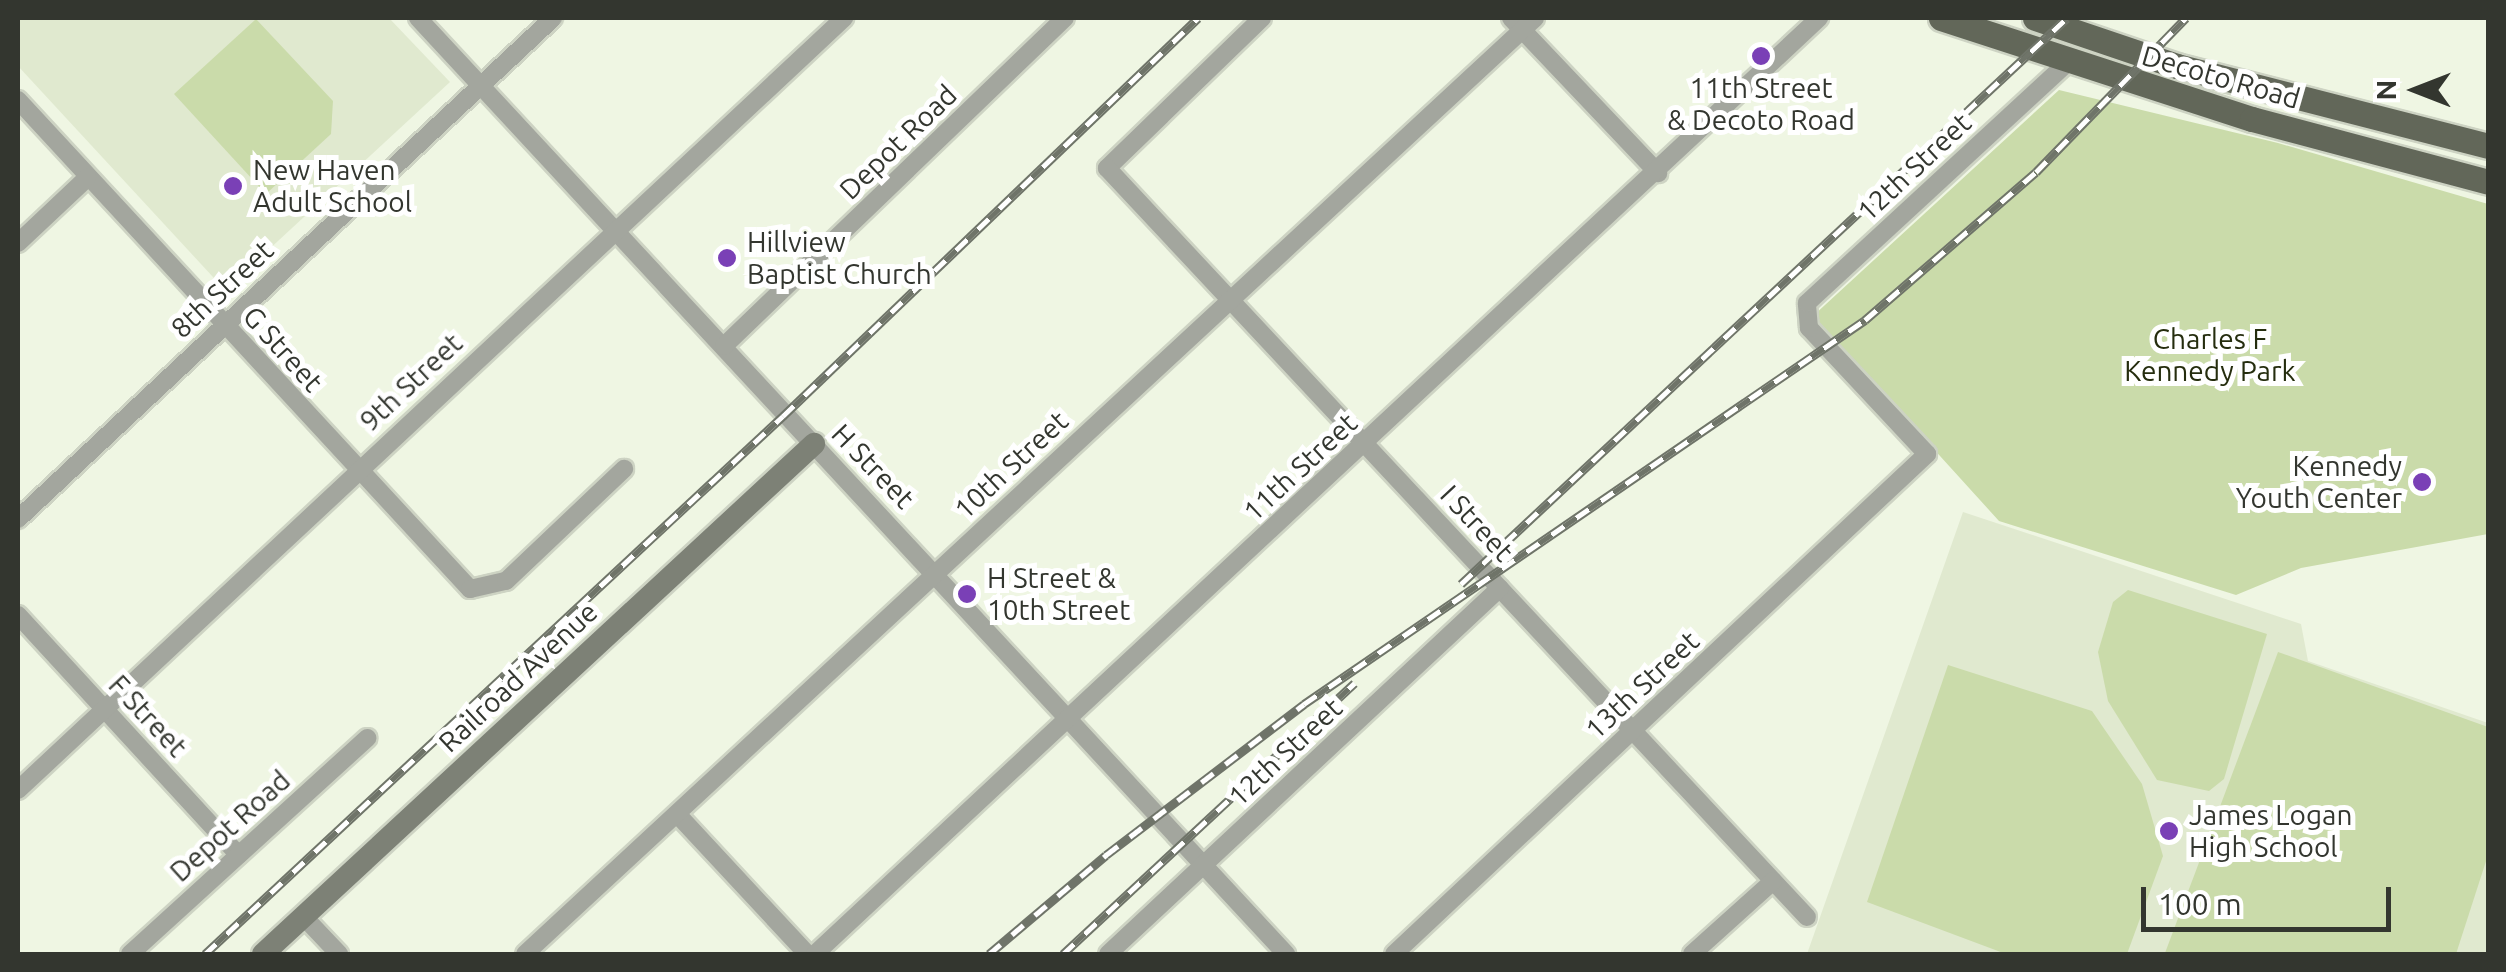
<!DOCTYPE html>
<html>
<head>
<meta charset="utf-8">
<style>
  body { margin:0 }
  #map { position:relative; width:2506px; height:972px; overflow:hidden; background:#eff6e3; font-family:Ubuntu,sans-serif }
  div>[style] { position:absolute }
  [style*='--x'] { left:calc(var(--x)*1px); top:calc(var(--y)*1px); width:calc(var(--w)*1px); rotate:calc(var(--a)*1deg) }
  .built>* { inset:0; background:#e0e9cf }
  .green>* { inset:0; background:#cadbaa }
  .roads { filter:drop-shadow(2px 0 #cdd3c3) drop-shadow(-2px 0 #cdd3c3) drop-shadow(0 2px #cdd3c3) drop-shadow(0 -2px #cdd3c3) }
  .street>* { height:18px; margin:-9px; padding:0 9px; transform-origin:9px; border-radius:9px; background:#a3a69e }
  .secondary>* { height:22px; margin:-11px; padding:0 11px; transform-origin:11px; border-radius:11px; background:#7d8176 }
  .primary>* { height:25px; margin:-12.5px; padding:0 12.5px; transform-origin:12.5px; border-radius:12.5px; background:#626759 }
  .rail>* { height:9px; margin-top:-4.5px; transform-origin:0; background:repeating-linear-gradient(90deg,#fff 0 15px,#6f7469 0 30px); box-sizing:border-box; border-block:2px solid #6f7469 }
  .dots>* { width:28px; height:28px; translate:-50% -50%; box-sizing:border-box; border:5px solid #fff; border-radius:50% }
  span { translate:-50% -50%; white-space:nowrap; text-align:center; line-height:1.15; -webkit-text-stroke:10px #fff; paint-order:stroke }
  .street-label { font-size:28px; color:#33362f }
  .poi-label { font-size:28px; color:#33362f }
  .left { translate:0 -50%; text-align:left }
  .right { translate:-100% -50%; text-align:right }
  .park-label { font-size:28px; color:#252d0e }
  .frame { position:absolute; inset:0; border:20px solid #33362f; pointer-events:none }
  .north { position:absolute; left:2366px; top:40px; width:100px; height:100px; -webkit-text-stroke:8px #fff; paint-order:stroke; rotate:270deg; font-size:28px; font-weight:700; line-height:40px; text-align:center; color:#33362f }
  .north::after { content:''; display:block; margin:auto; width:35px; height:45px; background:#33362f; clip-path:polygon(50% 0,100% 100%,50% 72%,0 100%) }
  .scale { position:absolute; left:2141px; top:887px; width:250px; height:45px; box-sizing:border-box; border:5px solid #33362f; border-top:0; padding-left:12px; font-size:30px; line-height:35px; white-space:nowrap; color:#33362f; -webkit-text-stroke:8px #fff; paint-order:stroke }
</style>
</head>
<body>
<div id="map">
  <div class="built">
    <i style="clip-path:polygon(18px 18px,389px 18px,450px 82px,225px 290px,18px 66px)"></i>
    <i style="clip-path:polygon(1963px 512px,2301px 624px,2308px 661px,2488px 723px,2488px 954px,1807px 954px)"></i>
  </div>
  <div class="green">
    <i style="clip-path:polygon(256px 19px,333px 101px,331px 134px,266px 194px,174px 94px)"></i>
    <i style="clip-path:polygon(2059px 90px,2278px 143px,2488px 204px,2488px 534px,2301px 568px,2236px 595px,1999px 521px,1813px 316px)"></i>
    <i style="clip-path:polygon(2128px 590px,2267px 634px,2224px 779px,2209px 791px,2157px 780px,2108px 701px,2098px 652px,2113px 602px)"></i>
    <i style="clip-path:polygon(2278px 652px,2488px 727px,2488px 855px,2456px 954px,2165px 953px)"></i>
    <i style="clip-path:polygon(1948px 665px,2092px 711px,2142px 784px,2163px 856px,2127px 954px,2006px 954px,1867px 902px)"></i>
  </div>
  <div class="roads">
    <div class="street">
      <i style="--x:418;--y:18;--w:1277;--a:47.16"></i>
      <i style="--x:1262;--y:18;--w:216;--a:135.9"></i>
      <i style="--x:1107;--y:168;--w:1025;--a:46.94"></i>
      <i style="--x:1511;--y:18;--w:214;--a:46.5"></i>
      <i style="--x:18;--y:100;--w:666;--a:47.25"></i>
      <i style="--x:470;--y:589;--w:37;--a:-13"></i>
      <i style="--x:506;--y:581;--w:163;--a:-43.5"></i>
      <i style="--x:18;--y:243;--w:95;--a:-43.3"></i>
      <i style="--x:724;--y:346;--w:473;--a:-43.9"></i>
      <i style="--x:18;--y:519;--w:733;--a:-43.12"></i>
      <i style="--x:18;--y:615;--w:326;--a:47.4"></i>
      <i style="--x:18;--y:790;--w:1131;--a:-43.06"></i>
      <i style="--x:678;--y:815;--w:190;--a:47.1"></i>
      <i style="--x:304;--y:917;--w:51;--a:46.6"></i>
      <i style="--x:130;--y:954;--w:321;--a:-42.3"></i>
      <i style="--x:525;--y:954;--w:1377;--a:-42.82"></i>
      <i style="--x:815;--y:954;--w:1373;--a:-42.99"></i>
      <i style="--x:1108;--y:954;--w:536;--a:-43.04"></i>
      <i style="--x:1394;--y:954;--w:731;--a:-43.17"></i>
      <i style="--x:1927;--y:454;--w:173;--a:-133.1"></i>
      <i style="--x:1809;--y:328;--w:25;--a:-95"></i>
      <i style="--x:1807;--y:303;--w:355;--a:-42.7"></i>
      <i style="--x:1692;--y:954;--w:109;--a:-42"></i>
    </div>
    <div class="secondary">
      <i style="--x:263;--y:954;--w:751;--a:-42.79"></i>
    </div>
    <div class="primary">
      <i style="--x:1941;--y:18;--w:327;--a:18"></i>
      <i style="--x:2252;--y:119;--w:244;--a:14.9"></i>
      <i style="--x:2035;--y:18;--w:150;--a:18.7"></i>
      <i style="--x:2177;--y:66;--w:321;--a:14.4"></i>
    </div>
  </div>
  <div class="rail">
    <i style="--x:1461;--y:584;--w:829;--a:-43.05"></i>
    <i style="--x:205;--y:954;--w:790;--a:-42.95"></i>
    <i style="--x:783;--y:416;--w:575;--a:-43.8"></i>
    <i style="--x:989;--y:954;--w:153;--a:-40.2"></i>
    <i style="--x:1106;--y:855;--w:249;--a:-37.3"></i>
    <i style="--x:1304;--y:704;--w:680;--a:-34.39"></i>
    <i style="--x:1865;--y:320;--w:226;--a:-40.9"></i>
    <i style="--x:2036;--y:172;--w:215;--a:-45.8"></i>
    <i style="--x:1063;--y:954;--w:398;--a:-42.9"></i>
  </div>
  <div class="dots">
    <i style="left:1761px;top:56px;background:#7a40b6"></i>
    <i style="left:233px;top:186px;background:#7a40b6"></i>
    <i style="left:727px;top:258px;background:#7a40b6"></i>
    <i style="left:2422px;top:482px;background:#7a40b6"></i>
    <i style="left:967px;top:594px;background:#7a40b6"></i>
    <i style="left:2169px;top:831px;background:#7a40b6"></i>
  </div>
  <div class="street-label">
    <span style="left:2221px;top:77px;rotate:16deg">Decoto Road</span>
    <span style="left:898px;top:142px;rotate:-44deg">Depot Road</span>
    <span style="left:1914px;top:167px;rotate:-43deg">12th Street</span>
    <span style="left:222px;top:289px;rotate:-43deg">8th Street</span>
    <span style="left:283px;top:349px;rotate:48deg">G Street</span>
    <span style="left:411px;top:382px;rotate:-43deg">9th Street</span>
    <span style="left:1011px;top:465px;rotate:-43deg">10th Street</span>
    <span style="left:873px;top:466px;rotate:46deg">H Street</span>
    <span style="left:1300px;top:467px;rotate:-43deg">11th Street</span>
    <span style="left:1477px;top:523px;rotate:47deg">I Street</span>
    <span style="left:518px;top:677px;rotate:-43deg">Railroad Avenue</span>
    <span style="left:1642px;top:685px;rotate:-43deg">13th Street</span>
    <span style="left:148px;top:716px;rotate:47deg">F Street</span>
    <span style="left:1285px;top:752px;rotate:-43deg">12th Street</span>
    <span style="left:230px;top:826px;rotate:-42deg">Depot Road</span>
  </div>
  <div class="poi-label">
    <span style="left:1761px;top:104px">11th Street<br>&amp; Decoto Road</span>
    <span class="left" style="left:253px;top:186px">New Haven<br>Adult School</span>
    <span class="left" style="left:747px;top:258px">Hillview<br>Baptist Church</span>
    <span class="right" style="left:2402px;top:482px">Kennedy<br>Youth Center</span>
    <span class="left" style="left:987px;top:594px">H Street &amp;<br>10th Street</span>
    <span class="left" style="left:2189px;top:831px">James Logan<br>High School</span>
  </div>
  <div class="park-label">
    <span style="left:2210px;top:355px">Charles F<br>Kennedy Park</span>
  </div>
  <div class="frame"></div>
  <div class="north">N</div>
  <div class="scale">100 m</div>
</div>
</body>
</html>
